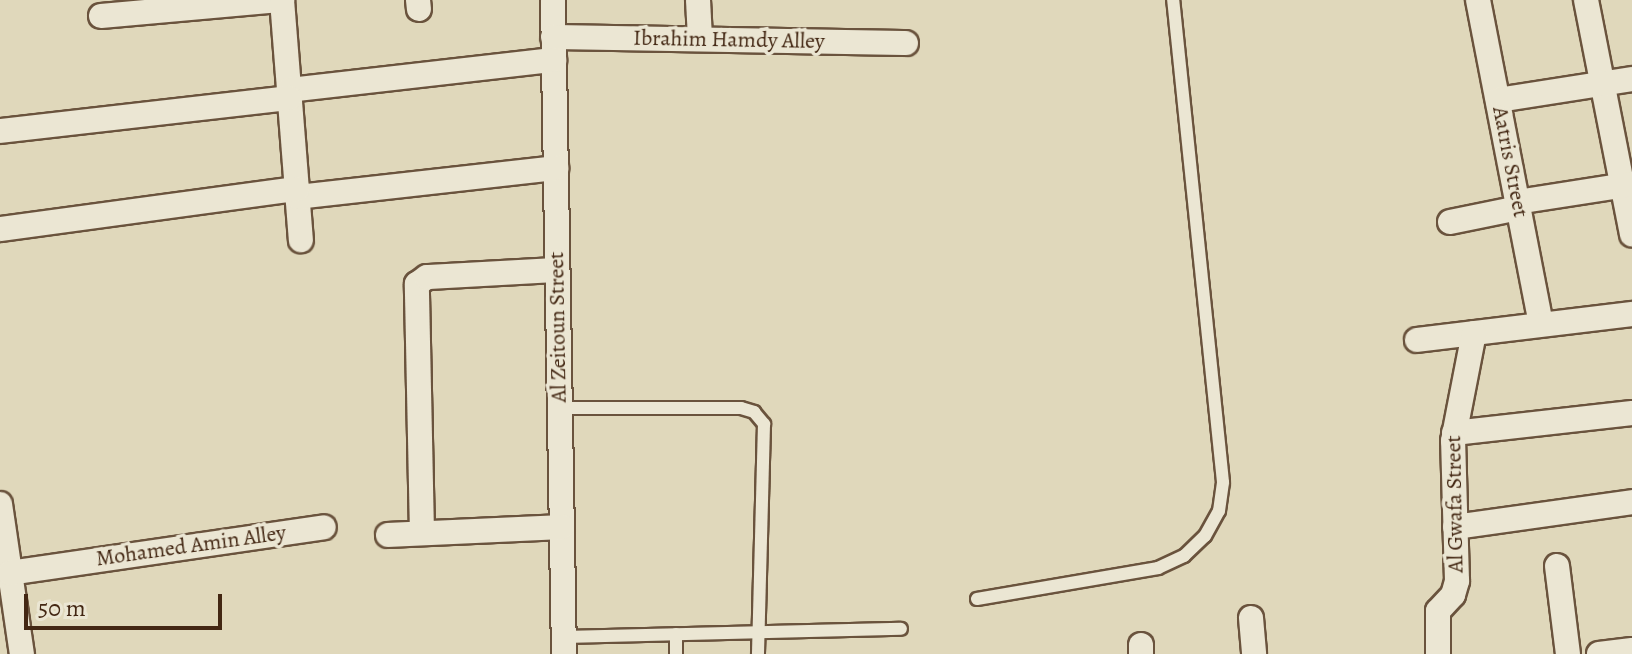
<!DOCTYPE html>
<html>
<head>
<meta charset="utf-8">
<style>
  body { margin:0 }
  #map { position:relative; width:1632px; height:654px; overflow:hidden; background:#e0d8bb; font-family:Alegreya,serif }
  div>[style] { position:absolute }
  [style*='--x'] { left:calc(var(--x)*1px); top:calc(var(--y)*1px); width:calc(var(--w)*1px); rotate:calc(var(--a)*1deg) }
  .roads { filter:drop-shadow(2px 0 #6a533d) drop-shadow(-2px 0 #6a533d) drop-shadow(0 2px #6a533d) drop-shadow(0 -2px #6a533d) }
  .lane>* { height:12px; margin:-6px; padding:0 6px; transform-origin:6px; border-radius:6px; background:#ebe6d3 }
  .street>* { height:24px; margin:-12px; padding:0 12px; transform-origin:12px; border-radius:12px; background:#ebe6d3 }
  span { translate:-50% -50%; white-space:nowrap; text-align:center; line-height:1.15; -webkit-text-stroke:7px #ebe6d3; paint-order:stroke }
  .street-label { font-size:22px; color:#432713 }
  .scale { position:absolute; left:24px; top:594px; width:198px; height:36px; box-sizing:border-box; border:4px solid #432713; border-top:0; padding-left:10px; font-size:24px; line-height:28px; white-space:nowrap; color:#432713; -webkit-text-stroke:6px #ebe6d3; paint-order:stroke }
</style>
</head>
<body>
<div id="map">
  <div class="roads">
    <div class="lane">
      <i style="--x:559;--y:408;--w:182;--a:0"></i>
      <i style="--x:741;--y:408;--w:14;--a:17"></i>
      <i style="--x:754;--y:412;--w:16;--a:50"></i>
      <i style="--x:764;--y:424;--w:230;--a:91.5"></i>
      <i style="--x:977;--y:599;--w:184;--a:-9.7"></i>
      <i style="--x:1158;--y:568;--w:29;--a:-25"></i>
      <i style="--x:1184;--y:556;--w:29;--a:-44"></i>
      <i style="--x:1205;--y:536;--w:29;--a:-61"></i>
      <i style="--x:1219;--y:511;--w:29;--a:-82"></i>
      <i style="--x:1223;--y:482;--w:485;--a:-95.9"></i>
      <i style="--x:676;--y:634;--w:20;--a:90"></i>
      <i style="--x:564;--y:637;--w:337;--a:-1.4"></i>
    </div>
    <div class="street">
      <i style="--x:418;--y:0;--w:9;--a:84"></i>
      <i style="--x:553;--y:0;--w:654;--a:89.04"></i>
      <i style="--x:698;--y:0;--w:39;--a:87"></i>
      <i style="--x:1478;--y:0;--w:330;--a:79"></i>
      <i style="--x:1586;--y:0;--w:239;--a:78.9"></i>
      <i style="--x:101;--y:16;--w:182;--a:-5.1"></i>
      <i style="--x:282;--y:0;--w:241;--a:85.5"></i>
      <i style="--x:553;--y:37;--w:353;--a:1"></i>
      <i style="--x:289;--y:90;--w:267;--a:-6.5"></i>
      <i style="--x:1498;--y:100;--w:136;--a:-8.9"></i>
      <i style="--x:0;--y:131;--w:291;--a:-6.5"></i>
      <i style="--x:297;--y:197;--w:261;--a:-6.4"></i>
      <i style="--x:1517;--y:202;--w:116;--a:-8.9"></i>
      <i style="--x:1450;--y:222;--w:70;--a:-11.5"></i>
      <i style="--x:0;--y:229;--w:300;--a:-7.7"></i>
      <i style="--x:1417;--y:340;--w:217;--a:-6.9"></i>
      <i style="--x:1454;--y:433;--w:179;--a:-6.4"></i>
      <i style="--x:0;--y:504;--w:152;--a:81.7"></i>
      <i style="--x:1455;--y:527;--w:179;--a:-8"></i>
      <i style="--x:422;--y:533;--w:249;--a:-91.2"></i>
      <i style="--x:417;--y:284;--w:12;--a:-35"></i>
      <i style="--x:427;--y:277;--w:130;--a:-3.1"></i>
      <i style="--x:388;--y:535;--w:174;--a:-2.6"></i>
      <i style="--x:1557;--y:566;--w:89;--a:82.9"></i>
      <i style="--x:10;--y:573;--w:317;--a:-8.3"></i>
      <i style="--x:1251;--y:618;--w:36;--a:85"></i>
      <i style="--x:1141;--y:645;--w:9;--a:90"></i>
      <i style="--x:1438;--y:654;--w:43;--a:-90"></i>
      <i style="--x:1438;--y:611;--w:22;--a:-47"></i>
      <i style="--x:1453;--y:595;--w:15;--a:-74"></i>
      <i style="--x:1457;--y:581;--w:140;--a:-91.6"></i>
      <i style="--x:1453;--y:441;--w:110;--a:-79"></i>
      <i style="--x:1599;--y:654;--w:33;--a:-7"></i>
    </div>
  </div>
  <div class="street-label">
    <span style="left:729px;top:40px;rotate:1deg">Ibrahim Hamdy Alley</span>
    <span style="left:1510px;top:162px;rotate:79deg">Aatris Street</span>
    <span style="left:558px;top:327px;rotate:-91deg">Al Zeitoun Street</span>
    <span style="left:1455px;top:504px;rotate:-91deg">Al Gwafa Street</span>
    <span style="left:191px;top:546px;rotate:-8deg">Mohamed Amin Alley</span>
  </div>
  <div class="scale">50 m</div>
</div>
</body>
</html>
